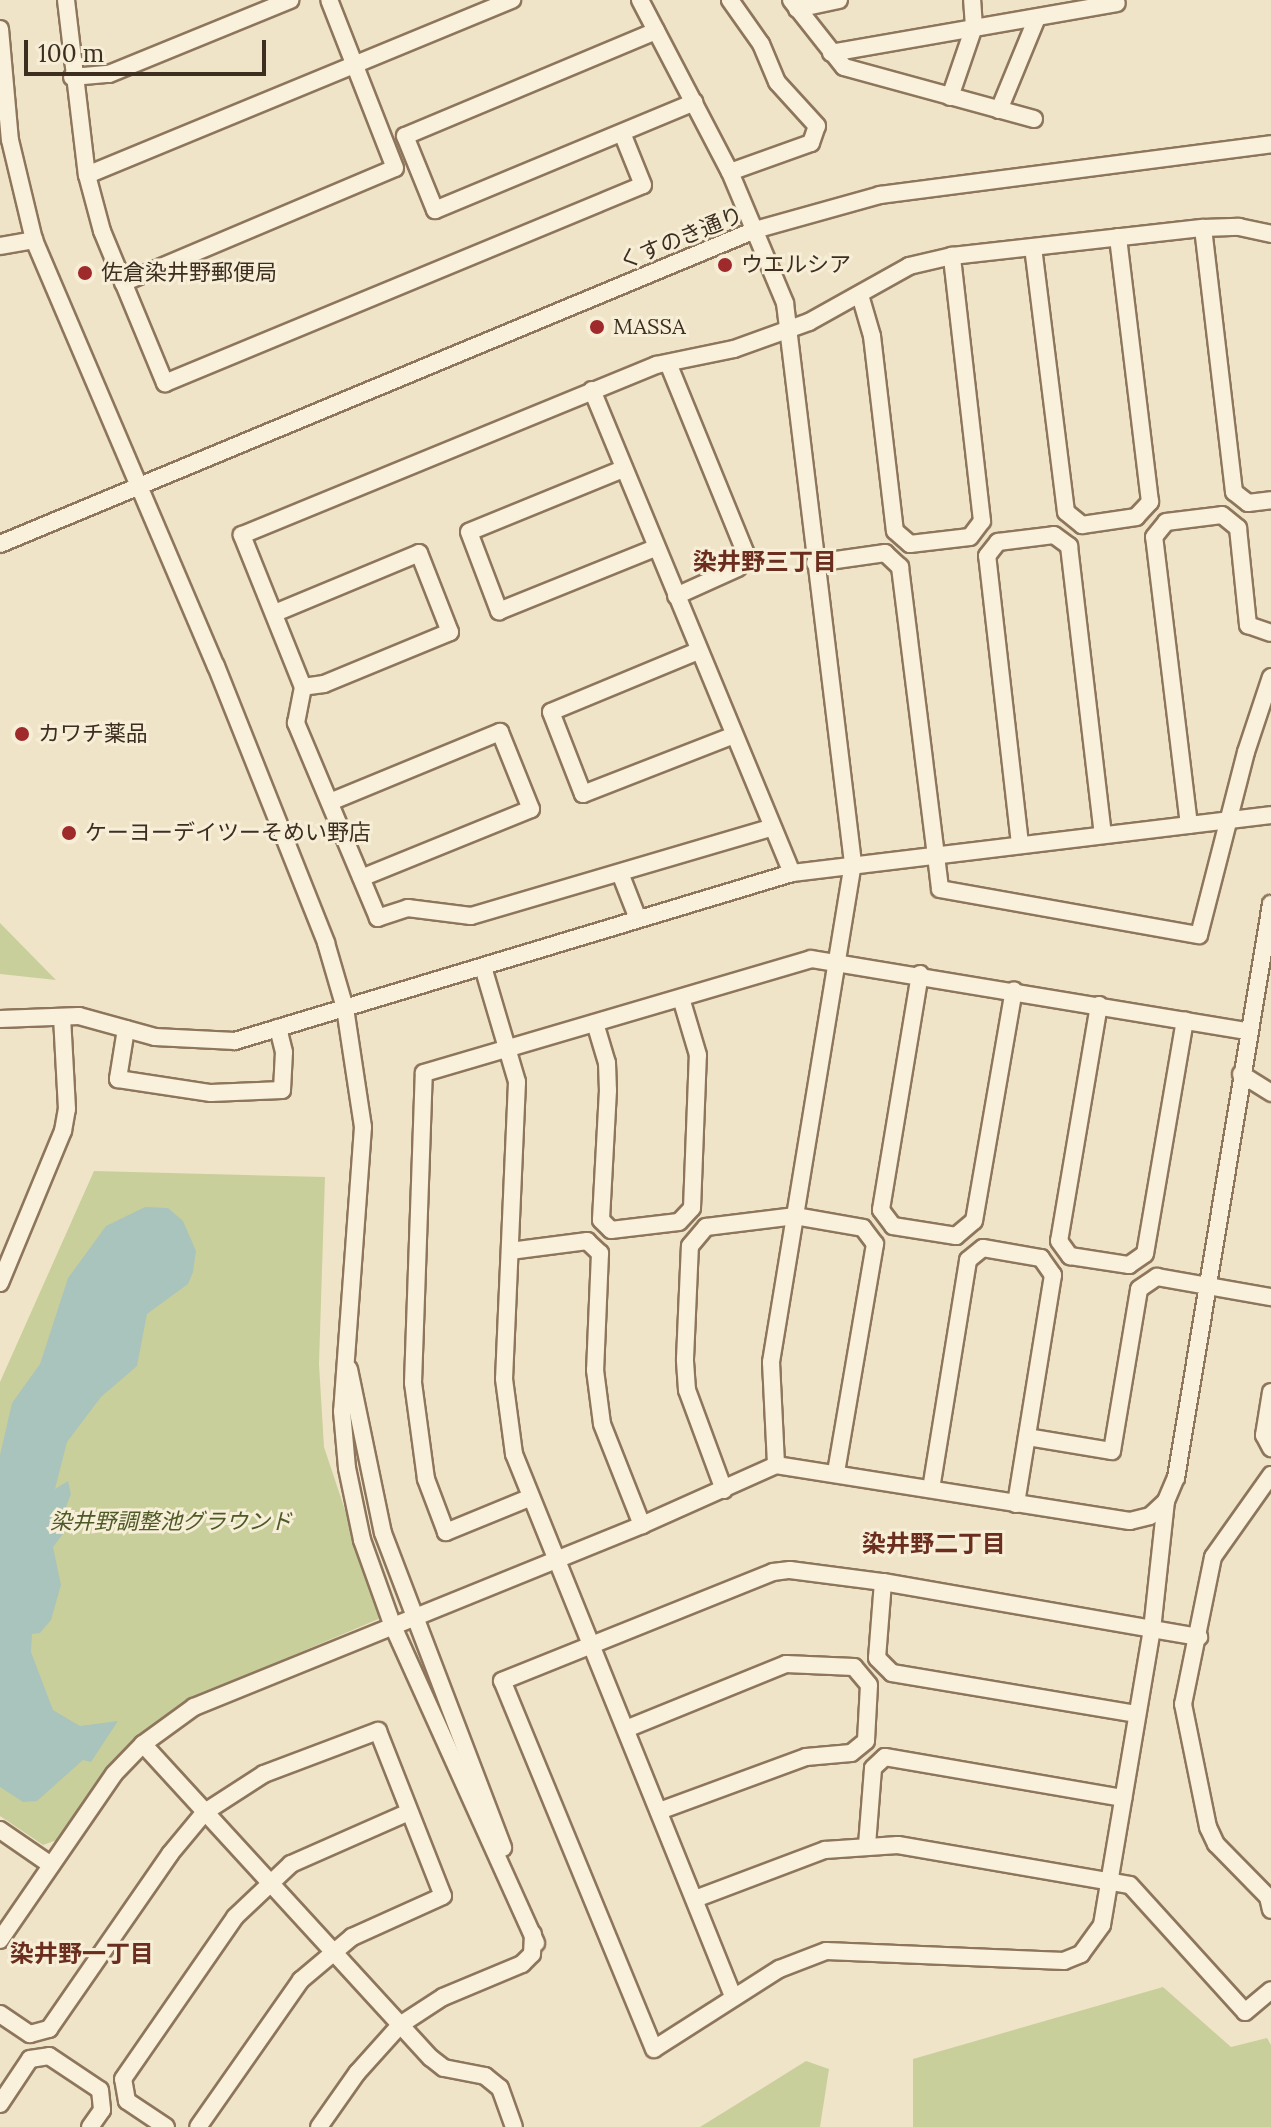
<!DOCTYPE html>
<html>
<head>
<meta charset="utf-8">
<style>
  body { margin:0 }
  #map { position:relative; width:1271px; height:2127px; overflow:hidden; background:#f0e4c8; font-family:Lora,"Noto Sans JP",serif }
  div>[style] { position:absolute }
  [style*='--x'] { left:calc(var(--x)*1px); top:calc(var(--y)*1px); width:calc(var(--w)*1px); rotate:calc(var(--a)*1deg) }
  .green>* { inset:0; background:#c9cf9b }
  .water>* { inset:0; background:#a9c4bc }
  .roads { filter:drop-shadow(2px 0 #8d765c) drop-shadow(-2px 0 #8d765c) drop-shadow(0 2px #8d765c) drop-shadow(0 -2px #8d765c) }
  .minor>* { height:16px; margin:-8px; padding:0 8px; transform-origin:8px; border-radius:8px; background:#faf1dc }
  .dots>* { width:22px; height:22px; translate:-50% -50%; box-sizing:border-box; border:4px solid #f7eed8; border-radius:50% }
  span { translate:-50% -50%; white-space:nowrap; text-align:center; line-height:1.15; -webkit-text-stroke:6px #f7eed8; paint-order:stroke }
  .street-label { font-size:22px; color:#3d2e20 }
  .poi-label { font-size:22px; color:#3d2e20 }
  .left { translate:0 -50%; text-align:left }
  .park-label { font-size:22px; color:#4d5a26; font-style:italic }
  .neighbourhood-label { font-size:24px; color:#6b2e1e; font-weight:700 }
  .scale { position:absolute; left:24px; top:40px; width:242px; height:36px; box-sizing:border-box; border:4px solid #3d2e20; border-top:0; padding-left:10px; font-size:24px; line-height:28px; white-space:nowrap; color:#3d2e20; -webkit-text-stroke:6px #f7eed8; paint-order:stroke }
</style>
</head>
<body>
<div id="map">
  <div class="green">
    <i style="clip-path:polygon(0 923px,56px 980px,0 974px)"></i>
    <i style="clip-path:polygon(94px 1171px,325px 1177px,319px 1364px,324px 1447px,381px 1618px,192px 1698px,132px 1743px,60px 1839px,43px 1845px,0 1816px,0 1382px)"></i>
    <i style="clip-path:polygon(1163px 1987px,1231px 2047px,1267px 2038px,1271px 2045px,1271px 2127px,913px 2127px,913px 2059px)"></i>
    <i style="clip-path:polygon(806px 2061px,829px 2069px,820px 2127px,700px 2127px)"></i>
  </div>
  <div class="water">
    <i style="clip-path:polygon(145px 1207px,168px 1208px,183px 1221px,196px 1251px,193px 1272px,188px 1284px,147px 1314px,137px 1366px,101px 1397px,67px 1442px,55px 1489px,68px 1481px,71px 1494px,62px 1517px,63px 1534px,53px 1547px,61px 1585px,51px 1620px,40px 1633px,32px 1634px,31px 1652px,53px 1710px,80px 1726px,118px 1721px,91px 1762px,83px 1760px,37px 1801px,23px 1802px,0 1787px,0 1455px,12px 1403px,40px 1364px,68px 1278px,106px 1226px)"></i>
  </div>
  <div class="roads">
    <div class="minor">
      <i style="--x:66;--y:0;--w:176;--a:83.2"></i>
      <i style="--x:87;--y:175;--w:58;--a:75"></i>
      <i style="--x:102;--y:231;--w:165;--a:67.5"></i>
      <i style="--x:165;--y:383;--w:517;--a:-22.5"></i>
      <i style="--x:643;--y:185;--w:56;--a:-112"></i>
      <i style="--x:640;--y:0;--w:194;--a:62.4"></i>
      <i style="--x:730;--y:172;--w:142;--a:67.2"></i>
      <i style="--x:785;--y:303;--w:564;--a:83.08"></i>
      <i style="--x:853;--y:863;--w:506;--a:99.33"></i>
      <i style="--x:771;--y:1362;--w:103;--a:87.2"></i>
      <i style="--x:791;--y:0;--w:85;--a:51.7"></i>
      <i style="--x:844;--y:67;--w:197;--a:15.3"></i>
      <i style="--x:797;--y:9;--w:43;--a:-12.1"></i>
      <i style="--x:0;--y:29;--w:111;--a:84.9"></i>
      <i style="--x:10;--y:140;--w:103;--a:76.5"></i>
      <i style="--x:34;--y:240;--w:463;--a:66.9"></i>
      <i style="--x:216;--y:666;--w:298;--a:68.3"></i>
      <i style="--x:326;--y:943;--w:68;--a:73.7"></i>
      <i style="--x:345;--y:1008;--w:120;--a:81.4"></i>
      <i style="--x:363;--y:1127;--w:285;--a:94.2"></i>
      <i style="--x:342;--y:1411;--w:57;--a:85"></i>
      <i style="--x:347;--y:1468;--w:74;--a:78.2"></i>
      <i style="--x:362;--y:1540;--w:89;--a:70.3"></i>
      <i style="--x:392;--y:1624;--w:350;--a:65.7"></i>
      <i style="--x:656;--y:31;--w:272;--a:157.3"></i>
      <i style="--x:405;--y:136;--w:80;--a:67.9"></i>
      <i style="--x:435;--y:210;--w:281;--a:-22.6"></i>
      <i style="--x:831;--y:53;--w:290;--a:-9.9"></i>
      <i style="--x:72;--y:77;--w:37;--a:-5"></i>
      <i style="--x:109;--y:74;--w:196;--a:-22.2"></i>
      <i style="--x:950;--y:97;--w:74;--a:-71.1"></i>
      <i style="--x:974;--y:27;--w:27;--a:-94"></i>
      <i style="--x:999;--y:110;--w:100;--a:-67.6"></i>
      <i style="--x:730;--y:172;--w:86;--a:-19.7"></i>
      <i style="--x:811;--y:143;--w:18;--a:-71"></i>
      <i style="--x:817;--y:126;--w:59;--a:-132.3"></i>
      <i style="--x:777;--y:82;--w:41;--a:-112.8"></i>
      <i style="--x:761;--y:44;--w:54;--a:-125.2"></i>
      <i style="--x:87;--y:175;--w:460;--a:-22.4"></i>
      <i style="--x:1203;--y:228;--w:266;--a:83.3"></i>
      <i style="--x:1234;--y:492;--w:18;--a:38"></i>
      <i style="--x:1248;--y:503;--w:23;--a:-7"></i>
      <i style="--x:0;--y:246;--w:35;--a:-10"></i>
      <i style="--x:1033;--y:247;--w:267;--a:82.9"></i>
      <i style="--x:1066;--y:512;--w:21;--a:39"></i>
      <i style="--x:1082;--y:525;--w:55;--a:-8.4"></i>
      <i style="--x:1136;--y:517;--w:21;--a:-47"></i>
      <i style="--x:1150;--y:502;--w:267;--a:-96.9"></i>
      <i style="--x:123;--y:283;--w:295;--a:-22.9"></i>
      <i style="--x:395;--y:168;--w:180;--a:-111.4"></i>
      <i style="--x:860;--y:295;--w:43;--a:73.7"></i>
      <i style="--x:872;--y:336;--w:196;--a:83.3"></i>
      <i style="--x:895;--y:531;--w:20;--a:41"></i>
      <i style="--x:910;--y:544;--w:60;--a:-6.7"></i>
      <i style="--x:970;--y:537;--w:20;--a:-53"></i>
      <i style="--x:982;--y:521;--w:267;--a:-96.5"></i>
      <i style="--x:668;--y:363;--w:204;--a:67.8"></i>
      <i style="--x:745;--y:552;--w:17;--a:114"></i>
      <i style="--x:738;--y:568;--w:68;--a:155.7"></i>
      <i style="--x:592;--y:390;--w:523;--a:67.51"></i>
      <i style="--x:623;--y:469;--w:166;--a:157.8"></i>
      <i style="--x:469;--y:532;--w:85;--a:69.2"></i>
      <i style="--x:499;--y:611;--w:168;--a:-22"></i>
      <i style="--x:0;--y:544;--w:818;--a:-22.58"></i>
      <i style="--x:755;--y:230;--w:130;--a:-15.6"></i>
      <i style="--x:880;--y:195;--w:394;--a:-7.4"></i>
      <i style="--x:815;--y:563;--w:71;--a:-8.1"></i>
      <i style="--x:885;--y:553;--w:21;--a:43"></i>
      <i style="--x:900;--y:567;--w:324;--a:82.9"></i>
      <i style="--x:940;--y:889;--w:263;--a:10.1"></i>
      <i style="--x:1199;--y:935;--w:189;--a:-75.6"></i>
      <i style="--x:1246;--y:752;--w:79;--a:-71.6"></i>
      <i style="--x:275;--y:613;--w:156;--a:-22.6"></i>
      <i style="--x:419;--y:553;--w:85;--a:68.6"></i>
      <i style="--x:450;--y:632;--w:136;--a:157.6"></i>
      <i style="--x:324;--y:684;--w:21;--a:172"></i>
      <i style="--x:698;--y:651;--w:159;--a:157.5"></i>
      <i style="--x:551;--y:712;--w:88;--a:68.7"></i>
      <i style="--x:583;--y:794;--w:160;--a:-21.3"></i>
      <i style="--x:330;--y:802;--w:184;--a:-22.4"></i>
      <i style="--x:500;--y:732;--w:83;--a:68.1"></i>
      <i style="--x:531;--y:809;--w:183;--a:157.9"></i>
      <i style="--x:1189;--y:825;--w:290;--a:-96.9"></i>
      <i style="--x:1154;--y:537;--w:19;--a:-51"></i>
      <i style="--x:1166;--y:522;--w:56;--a:-7.1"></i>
      <i style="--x:1222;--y:515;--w:21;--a:39"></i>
      <i style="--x:1238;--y:528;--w:98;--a:84.1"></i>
      <i style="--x:1248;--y:625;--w:24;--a:19"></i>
      <i style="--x:770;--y:828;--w:312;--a:163.6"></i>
      <i style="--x:471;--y:916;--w:64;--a:-172.8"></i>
      <i style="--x:408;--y:908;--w:32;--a:162"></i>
      <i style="--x:378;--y:918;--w:212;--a:-112.8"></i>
      <i style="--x:296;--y:723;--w:37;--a:-79"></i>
      <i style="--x:303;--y:687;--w:164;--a:-111.9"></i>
      <i style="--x:242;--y:535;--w:448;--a:-22.3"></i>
      <i style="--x:656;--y:365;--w:80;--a:-11.6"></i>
      <i style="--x:734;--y:349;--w:80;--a:-19.8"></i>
      <i style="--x:809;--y:322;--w:115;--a:-29.2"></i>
      <i style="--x:909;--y:266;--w:44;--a:-13.1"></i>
      <i style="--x:952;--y:256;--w:253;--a:-6.4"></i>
      <i style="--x:1203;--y:228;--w:36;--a:-2"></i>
      <i style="--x:1239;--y:227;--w:33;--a:12"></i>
      <i style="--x:1020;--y:844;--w:290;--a:-96.5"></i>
      <i style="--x:987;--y:556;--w:18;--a:-52"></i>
      <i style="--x:998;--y:542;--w:56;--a:-7.1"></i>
      <i style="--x:1054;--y:535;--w:19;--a:36"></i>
      <i style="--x:1069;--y:546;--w:290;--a:83.3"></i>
      <i style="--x:620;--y:873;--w:49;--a:68.6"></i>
      <i style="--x:483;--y:967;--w:120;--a:73.5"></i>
      <i style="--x:517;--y:1082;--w:297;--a:92.5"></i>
      <i style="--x:504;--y:1379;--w:76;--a:82.4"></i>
      <i style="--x:514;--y:1454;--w:585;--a:68"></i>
      <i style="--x:920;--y:974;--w:239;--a:99.4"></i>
      <i style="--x:881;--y:1210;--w:20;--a:53"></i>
      <i style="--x:893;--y:1226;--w:64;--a:9"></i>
      <i style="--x:956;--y:1236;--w:23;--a:-40"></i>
      <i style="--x:974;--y:1221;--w:234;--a:-80.2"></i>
      <i style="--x:1099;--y:1005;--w:239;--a:99.6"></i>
      <i style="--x:1059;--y:1241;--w:19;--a:54"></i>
      <i style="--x:1070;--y:1256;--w:60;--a:8.7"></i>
      <i style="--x:1129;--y:1265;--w:19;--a:-35"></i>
      <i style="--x:1145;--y:1254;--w:237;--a:-80.3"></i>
      <i style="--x:0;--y:1019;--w:79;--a:-2.2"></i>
      <i style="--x:79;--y:1016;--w:79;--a:15.4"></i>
      <i style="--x:155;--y:1037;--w:80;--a:2.9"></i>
      <i style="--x:235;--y:1041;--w:582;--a:-16.78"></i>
      <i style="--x:792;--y:873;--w:482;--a:-6.9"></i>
      <i style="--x:595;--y:1023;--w:42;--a:73.3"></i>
      <i style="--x:607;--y:1063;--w:27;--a:88"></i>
      <i style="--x:608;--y:1090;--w:130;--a:93.1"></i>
      <i style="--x:601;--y:1220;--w:14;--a:45"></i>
      <i style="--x:611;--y:1230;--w:68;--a:-6.7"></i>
      <i style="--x:679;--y:1222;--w:19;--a:-47"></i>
      <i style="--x:692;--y:1208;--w:153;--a:-87.8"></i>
      <i style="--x:698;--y:1055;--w:59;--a:-106.6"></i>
      <i style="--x:126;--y:1029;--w:51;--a:99.1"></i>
      <i style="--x:118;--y:1079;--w:94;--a:8.6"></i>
      <i style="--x:211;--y:1093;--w:71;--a:-2.4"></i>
      <i style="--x:282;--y:1090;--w:38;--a:-87"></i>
      <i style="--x:284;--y:1052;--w:25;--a:-104"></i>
      <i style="--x:1241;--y:1074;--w:36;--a:32"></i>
      <i style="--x:510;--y:1251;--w:78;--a:-7.4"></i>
      <i style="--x:587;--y:1241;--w:18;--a:43"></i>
      <i style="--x:600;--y:1253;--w:117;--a:92.4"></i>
      <i style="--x:595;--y:1370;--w:54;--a:82.6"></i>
      <i style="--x:602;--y:1424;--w:109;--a:68.4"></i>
      <i style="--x:0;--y:1283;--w:165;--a:-67.5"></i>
      <i style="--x:63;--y:1131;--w:22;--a:-80"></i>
      <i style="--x:67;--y:1109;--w:91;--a:-93.1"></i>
      <i style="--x:349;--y:1369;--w:167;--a:78.3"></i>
      <i style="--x:383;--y:1533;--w:337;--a:69.1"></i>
      <i style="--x:1271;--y:1392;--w:44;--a:99.2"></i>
      <i style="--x:1264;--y:1435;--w:15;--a:62"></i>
      <i style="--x:1027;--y:1437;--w:86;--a:9.4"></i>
      <i style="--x:1112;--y:1451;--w:164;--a:-80.5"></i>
      <i style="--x:1139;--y:1289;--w:22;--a:-34"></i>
      <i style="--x:1157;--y:1277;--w:116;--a:10"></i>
      <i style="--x:1271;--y:1475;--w:100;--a:125.3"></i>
      <i style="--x:1213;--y:1557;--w:150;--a:101.5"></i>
      <i style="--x:1183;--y:1704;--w:126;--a:78.5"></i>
      <i style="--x:1208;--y:1827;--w:19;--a:65"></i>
      <i style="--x:1216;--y:1844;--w:74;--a:45.5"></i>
      <i style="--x:1268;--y:1897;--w:13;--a:77"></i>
      <i style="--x:931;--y:1489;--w:232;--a:-80.8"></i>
      <i style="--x:968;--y:1260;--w:19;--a:-39"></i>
      <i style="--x:983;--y:1248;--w:59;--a:9.8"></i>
      <i style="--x:1041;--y:1258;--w:21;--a:55"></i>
      <i style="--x:1053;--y:1275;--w:232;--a:99.2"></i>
      <i style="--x:724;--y:1490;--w:107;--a:-110.3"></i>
      <i style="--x:687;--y:1390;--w:31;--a:-94"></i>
      <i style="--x:685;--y:1359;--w:113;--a:-87.5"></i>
      <i style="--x:690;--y:1246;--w:25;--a:-50"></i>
      <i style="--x:706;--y:1227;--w:90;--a:-7"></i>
      <i style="--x:795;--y:1216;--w:69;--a:10"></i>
      <i style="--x:863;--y:1228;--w:20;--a:53"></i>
      <i style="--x:875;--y:1244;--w:231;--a:99.7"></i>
      <i style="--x:529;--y:1498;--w:90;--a:157.7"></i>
      <i style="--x:446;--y:1532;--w:57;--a:-110.7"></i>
      <i style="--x:426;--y:1479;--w:97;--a:-97.7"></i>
      <i style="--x:413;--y:1383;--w:310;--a:-88"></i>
      <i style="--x:424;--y:1073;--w:403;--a:-16.4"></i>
      <i style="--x:811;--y:959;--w:443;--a:9.4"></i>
      <i style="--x:1166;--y:1501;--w:129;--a:96.2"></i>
      <i style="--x:1152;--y:1629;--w:300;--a:99.6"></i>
      <i style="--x:1102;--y:1925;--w:36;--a:126"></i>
      <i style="--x:1081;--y:1954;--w:18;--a:158"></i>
      <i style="--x:1064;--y:1961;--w:238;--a:-177.6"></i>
      <i style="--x:826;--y:1951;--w:50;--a:159"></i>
      <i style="--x:779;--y:1969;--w:148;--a:147.4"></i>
      <i style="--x:654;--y:2049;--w:398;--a:-112.4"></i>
      <i style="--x:502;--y:1681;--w:292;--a:-21.9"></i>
      <i style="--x:773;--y:1572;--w:17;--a:-7"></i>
      <i style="--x:790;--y:1570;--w:94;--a:7.4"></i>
      <i style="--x:883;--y:1582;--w:273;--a:9.9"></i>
      <i style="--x:1152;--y:1629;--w:48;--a:9.7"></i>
      <i style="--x:883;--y:1582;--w:76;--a:94.5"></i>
      <i style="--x:877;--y:1658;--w:21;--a:45"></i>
      <i style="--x:892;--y:1673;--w:247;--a:9.5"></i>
      <i style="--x:626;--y:1729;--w:173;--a:-22.1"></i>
      <i style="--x:786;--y:1664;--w:68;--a:2.5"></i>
      <i style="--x:854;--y:1667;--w:23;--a:50"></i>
      <i style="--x:869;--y:1685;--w:56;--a:93.1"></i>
      <i style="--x:866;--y:1741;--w:19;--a:141"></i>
      <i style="--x:851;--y:1753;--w:45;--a:174.9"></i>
      <i style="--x:806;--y:1757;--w:157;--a:159.8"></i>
      <i style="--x:143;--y:1744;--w:426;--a:47.5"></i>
      <i style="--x:431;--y:2058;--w:16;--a:38"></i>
      <i style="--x:444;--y:2068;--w:42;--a:11"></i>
      <i style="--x:485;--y:2076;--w:19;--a:39"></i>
      <i style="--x:500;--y:2088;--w:41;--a:70.3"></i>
      <i style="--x:0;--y:1830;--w:62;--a:34.5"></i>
      <i style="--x:867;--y:1845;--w:77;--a:-85.5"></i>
      <i style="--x:873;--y:1768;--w:16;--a:-43"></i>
      <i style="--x:885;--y:1757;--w:242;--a:9.8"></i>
      <i style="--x:695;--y:1899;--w:139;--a:-20.7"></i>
      <i style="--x:825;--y:1850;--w:73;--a:-3.9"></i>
      <i style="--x:898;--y:1845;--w:235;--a:9.8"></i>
      <i style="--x:1130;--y:1885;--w:171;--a:47.8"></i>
      <i style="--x:1245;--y:2012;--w:34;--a:-40"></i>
      <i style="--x:0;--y:1940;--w:201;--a:-55.5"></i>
      <i style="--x:114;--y:1774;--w:42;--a:-46"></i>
      <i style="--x:143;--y:1744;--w:63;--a:-36"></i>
      <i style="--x:194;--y:1707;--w:484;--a:-22.1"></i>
      <i style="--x:642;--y:1525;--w:147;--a:-24.1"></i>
      <i style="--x:776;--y:1465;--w:358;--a:9"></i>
      <i style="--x:1130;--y:1521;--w:21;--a:-14"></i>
      <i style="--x:1150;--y:1516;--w:22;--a:-43"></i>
      <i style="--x:1166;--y:1501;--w:25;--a:-67"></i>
      <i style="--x:1176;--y:1478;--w:582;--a:-80.6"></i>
      <i style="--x:0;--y:2014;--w:36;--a:34"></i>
      <i style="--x:30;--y:2034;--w:20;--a:-15"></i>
      <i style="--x:49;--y:2029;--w:213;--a:-55.3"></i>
      <i style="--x:170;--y:1854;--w:55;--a:-50.2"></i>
      <i style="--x:205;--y:1812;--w:70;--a:-32.8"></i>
      <i style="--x:264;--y:1774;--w:122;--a:-20.7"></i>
      <i style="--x:378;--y:1731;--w:177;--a:68.5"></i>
      <i style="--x:443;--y:1896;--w:100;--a:155.7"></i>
      <i style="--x:352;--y:1937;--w:67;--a:139.9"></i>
      <i style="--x:301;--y:1980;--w:179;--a:125"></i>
      <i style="--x:0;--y:2104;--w:54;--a:-56.3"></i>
      <i style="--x:30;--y:2059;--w:19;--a:-9"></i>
      <i style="--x:49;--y:2056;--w:61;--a:33.7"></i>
      <i style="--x:100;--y:2090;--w:20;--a:84"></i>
      <i style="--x:102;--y:2110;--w:21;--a:125"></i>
      <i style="--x:166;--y:2127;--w:47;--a:-146.3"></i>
      <i style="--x:127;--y:2101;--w:22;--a:-100"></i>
      <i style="--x:123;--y:2079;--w:197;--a:-55.3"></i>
      <i style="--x:235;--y:1917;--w:77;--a:-43.4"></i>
      <i style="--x:291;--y:1864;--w:129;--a:-23.8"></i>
      <i style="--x:319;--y:2127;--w:66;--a:-54.9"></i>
      <i style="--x:357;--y:2073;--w:64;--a:-48.1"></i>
      <i style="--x:400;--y:2025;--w:51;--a:-33.1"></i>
      <i style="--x:443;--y:1997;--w:86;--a:-22.7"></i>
      <i style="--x:522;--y:1964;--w:14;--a:-45"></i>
      <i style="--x:532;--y:1954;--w:20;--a:-87"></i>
    </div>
  </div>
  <div class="dots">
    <i style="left:725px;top:265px;background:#9e2a2b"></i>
    <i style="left:85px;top:273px;background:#9e2a2b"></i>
    <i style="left:597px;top:327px;background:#9e2a2b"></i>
    <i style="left:22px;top:734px;background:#9e2a2b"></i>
    <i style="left:69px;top:833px;background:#9e2a2b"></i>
  </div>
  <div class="street-label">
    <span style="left:681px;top:238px;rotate:-22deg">くすのき通り</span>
  </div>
  <div class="poi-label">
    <span class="left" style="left:741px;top:265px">ウエルシア</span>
    <span class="left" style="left:101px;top:273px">佐倉染井野郵便局</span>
    <span class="left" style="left:613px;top:327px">MASSA</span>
    <span class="left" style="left:38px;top:734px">カワチ薬品</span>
    <span class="left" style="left:85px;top:833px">ケーヨーデイツーそめい野店</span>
  </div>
  <div class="park-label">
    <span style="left:171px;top:1522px">染井野調整池グラウンド</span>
  </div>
  <div class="neighbourhood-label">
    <span style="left:765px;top:562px">染井野三丁目</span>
    <span style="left:934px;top:1544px">染井野二丁目</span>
    <span style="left:82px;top:1954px">染井野一丁目</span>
  </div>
  <div class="scale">100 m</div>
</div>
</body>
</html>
